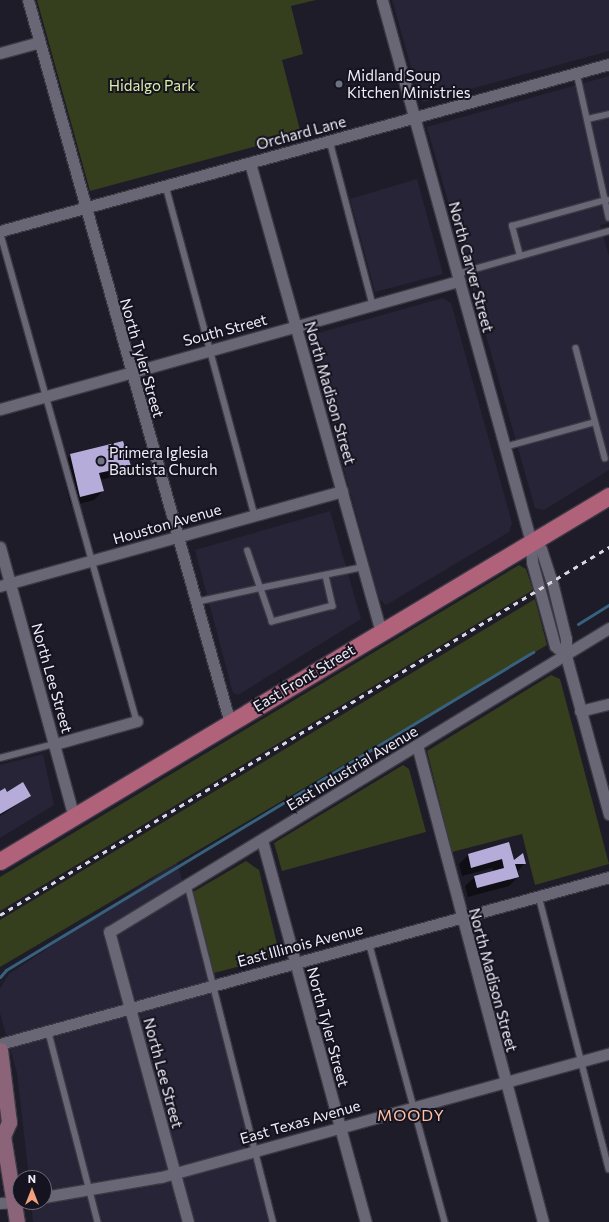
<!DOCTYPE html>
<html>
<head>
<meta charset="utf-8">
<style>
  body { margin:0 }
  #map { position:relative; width:609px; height:1222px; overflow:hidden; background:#1e1c29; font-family:Commissioner,sans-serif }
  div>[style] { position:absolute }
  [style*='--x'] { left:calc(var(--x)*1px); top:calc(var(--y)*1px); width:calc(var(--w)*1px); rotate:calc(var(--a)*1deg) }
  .built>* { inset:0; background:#282437 }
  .green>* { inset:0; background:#353e1d }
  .shadow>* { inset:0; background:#0007 }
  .stream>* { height:3px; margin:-1.5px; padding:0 1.5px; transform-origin:1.5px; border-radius:1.5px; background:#37617d }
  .building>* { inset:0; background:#b5acd9 }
  .roads { filter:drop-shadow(1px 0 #3c3943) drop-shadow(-1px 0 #3c3943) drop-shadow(0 1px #3c3943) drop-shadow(0 -1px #3c3943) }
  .lane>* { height:5.5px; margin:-2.75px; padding:0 2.75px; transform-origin:2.75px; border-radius:2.75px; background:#696676 }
  .street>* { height:11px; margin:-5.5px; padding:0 5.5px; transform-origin:5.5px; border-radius:5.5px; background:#696676 }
  .secondary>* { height:15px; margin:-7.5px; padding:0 7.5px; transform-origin:7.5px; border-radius:7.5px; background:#8c6479 }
  .primary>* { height:17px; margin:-8.5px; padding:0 8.5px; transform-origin:8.5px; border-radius:8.5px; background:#b0627b }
  .rail>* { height:3px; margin-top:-1.5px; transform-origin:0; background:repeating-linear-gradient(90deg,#d9d7e1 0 5px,transparent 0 10px) }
  .dots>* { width:11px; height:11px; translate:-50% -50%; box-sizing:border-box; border:2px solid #15131f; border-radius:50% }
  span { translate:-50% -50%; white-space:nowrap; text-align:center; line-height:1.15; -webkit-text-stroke:4px #15131f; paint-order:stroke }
  .poi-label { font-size:15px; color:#efedf6 }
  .left { translate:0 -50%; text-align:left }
  .park-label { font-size:15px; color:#daefa8 }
  .street-label { font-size:15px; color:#efedf6 }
  .neighbourhood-label { font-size:16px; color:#fec1a5; letter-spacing:1px }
  .north { position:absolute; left:12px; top:1170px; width:40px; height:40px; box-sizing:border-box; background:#15131f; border:1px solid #6c6a75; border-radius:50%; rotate:0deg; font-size:11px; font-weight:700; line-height:16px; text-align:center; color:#efedf6 }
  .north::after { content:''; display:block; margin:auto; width:14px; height:18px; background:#f1a17b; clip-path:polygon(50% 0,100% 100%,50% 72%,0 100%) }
</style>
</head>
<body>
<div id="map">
  <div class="built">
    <i style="clip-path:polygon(392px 0,609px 0,609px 51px,424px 102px,420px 99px)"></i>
    <i style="clip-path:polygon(609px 76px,609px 223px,600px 225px,609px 256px,609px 470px,544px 510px,535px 508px,427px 127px)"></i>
    <i style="clip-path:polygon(417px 179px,443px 274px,375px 292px,350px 199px)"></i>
    <i style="clip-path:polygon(443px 298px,451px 303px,512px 523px,509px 532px,386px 605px,379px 599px,309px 341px,311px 335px)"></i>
    <i style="clip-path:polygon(330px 511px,361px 619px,238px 695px,233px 693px,195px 550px)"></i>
    <i style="clip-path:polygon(43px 754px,54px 805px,0 838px,0 765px)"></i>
    <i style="clip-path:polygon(177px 862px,277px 1222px,33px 1222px,31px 1202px,44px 1202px,44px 1178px,29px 1178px,17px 1073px,0 1013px,0 989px,9px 974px)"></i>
  </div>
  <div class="green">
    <i style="clip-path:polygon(37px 0,316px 0,291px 6px,303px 54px,282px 60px,301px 134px,90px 191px)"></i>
    <i style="clip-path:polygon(519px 565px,526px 569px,533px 590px,0 911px,0 877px)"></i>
    <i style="clip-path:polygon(535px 599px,547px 645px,0 967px,0 920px)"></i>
    <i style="clip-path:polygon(551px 675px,560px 679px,609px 864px,535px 885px,522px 834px,452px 852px,427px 751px)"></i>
    <i style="clip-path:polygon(403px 765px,409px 769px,426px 832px,282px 871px,274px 843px)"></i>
    <i style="clip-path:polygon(246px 861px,259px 870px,279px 952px,275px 957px,214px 973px,193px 892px)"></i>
  </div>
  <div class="shadow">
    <i style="clip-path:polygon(71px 455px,129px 466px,120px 475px,100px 480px,103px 491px,94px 500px,71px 506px,61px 465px)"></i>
    <i style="clip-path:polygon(0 792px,6px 793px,30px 796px,0 816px)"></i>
    <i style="clip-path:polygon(509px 844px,514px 862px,525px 863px,517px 872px,518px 877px,509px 886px,468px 897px,465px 886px,475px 877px,494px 872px,492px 868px,462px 876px,459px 864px,468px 855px)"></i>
  </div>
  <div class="stream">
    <i style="--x:578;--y:624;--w:36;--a:-32"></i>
    <i style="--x:0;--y:977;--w:9;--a:-49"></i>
    <i style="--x:6;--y:970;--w:616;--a:-31.11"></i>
  </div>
  <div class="building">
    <i style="clip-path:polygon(123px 441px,131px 466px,99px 473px,104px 491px,80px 497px,70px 454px)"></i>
    <i style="clip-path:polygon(23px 782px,31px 796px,0 814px,0 791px,5px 788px,7px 792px)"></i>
    <i style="clip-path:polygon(509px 842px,514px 860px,523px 853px,526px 864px,515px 864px,519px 877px,477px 888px,474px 876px,504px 868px,502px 859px,471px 868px,468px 854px)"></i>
  </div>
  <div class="roads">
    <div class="lane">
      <i style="--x:577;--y:73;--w:148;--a:77.5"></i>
      <i style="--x:588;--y:119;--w:22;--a:-13"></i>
      <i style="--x:330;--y:141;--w:170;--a:75.3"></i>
      <i style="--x:166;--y:186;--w:341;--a:74.9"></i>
      <i style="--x:0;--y:231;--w:509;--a:74.38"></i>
      <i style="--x:520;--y:256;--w:31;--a:-105"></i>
      <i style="--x:512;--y:226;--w:98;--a:-15.5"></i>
      <i style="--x:457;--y:274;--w:158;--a:-15.8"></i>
      <i style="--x:576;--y:348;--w:114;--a:75.2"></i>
      <i style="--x:505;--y:447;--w:93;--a:-15.5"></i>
      <i style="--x:326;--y:576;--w:31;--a:77"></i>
      <i style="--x:333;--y:606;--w:63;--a:165.3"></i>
      <i style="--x:272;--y:622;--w:36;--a:-109"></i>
      <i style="--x:260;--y:588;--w:105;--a:-11.5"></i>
      <i style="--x:196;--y:602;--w:66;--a:-12.3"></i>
      <i style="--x:260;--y:588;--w:39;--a:-109"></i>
      <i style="--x:0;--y:758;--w:56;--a:-14.5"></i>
      <i style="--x:188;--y:885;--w:348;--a:75.8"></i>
      <i style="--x:539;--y:896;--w:282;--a:75.6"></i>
      <i style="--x:369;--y:942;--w:290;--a:74.8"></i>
      <i style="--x:48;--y:1029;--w:199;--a:75.5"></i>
    </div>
    <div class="street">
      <i style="--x:28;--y:0;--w:751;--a:74.39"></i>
      <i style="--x:382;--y:0;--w:562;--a:74.63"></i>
      <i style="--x:531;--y:542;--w:20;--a:87"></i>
      <i style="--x:532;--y:562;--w:87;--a:74.7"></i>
      <i style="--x:555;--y:646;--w:15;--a:42"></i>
      <i style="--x:0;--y:53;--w:41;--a:-15.4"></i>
      <i style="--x:250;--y:163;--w:487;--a:74.4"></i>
      <i style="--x:0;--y:231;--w:631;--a:-15.33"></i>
      <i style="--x:0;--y:409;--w:477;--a:-15.6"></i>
      <i style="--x:531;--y:542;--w:12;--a:35"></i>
      <i style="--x:541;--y:549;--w:35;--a:72"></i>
      <i style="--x:552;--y:582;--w:59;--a:76.2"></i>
      <i style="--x:566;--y:639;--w:17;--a:90"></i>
      <i style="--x:566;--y:656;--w:164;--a:74.8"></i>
      <i style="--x:0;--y:547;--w:280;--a:74.7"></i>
      <i style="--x:0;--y:586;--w:355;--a:-15.5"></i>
      <i style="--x:580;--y:711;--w:30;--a:-14"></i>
      <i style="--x:55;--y:744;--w:85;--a:-15.7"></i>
      <i style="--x:417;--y:745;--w:493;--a:75.2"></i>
      <i style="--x:262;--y:840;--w:396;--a:74.8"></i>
      <i style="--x:0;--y:1044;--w:631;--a:-15.33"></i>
      <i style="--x:44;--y:1197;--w:119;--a:-9.7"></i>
      <i style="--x:161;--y:1177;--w:465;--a:-15.4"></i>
      <i style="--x:0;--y:1203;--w:20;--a:-3"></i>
      <i style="--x:188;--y:1222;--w:301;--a:-105.2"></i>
      <i style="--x:109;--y:932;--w:585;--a:-31.3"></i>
    </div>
    <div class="secondary">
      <i style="--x:0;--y:1050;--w:73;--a:82.9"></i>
      <i style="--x:9;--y:1122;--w:15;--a:113"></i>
      <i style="--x:3;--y:1136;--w:87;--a:80.8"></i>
    </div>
    <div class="primary">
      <i style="--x:0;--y:861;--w:710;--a:-30.94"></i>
    </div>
  </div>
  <div class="rail">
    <i style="--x:0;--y:915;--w:712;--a:-31.14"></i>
  </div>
  <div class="dots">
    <i style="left:339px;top:84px;background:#6b7280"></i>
    <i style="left:101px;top:461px;background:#6b7280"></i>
  </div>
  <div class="poi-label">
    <span class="left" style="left:347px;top:84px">Midland Soup<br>Kitchen Ministries</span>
    <span class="left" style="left:109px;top:461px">Primera Iglesia<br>Bautista Church</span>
  </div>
  <div class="park-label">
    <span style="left:152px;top:86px">Hidalgo Park</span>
  </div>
  <div class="street-label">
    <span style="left:301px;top:133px;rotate:-15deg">Orchard Lane</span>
    <span style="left:471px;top:267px;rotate:75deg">North Carver Street</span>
    <span style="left:225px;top:330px;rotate:-15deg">South Street</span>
    <span style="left:142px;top:358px;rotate:74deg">North Tyler Street</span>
    <span style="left:330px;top:393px;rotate:74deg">North Madison Street</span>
    <span style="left:167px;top:524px;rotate:-16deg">Houston Avenue</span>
    <span style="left:52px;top:678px;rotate:74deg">North Lee Street</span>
    <span style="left:304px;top:678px;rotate:-31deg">East Front Street</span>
    <span style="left:352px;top:768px;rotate:-31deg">East Industrial Avenue</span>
    <span style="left:300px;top:945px;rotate:-15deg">East Illinois Avenue</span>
    <span style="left:493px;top:980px;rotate:75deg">North Madison Street</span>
    <span style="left:328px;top:1027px;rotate:75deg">North Tyler Street</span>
    <span style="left:163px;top:1073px;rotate:75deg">North Lee Street</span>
    <span style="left:300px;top:1122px;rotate:-16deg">East Texas Avenue</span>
  </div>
  <div class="neighbourhood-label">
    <span style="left:411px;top:1115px">MOODY</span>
  </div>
  <div class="north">N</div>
</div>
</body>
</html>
